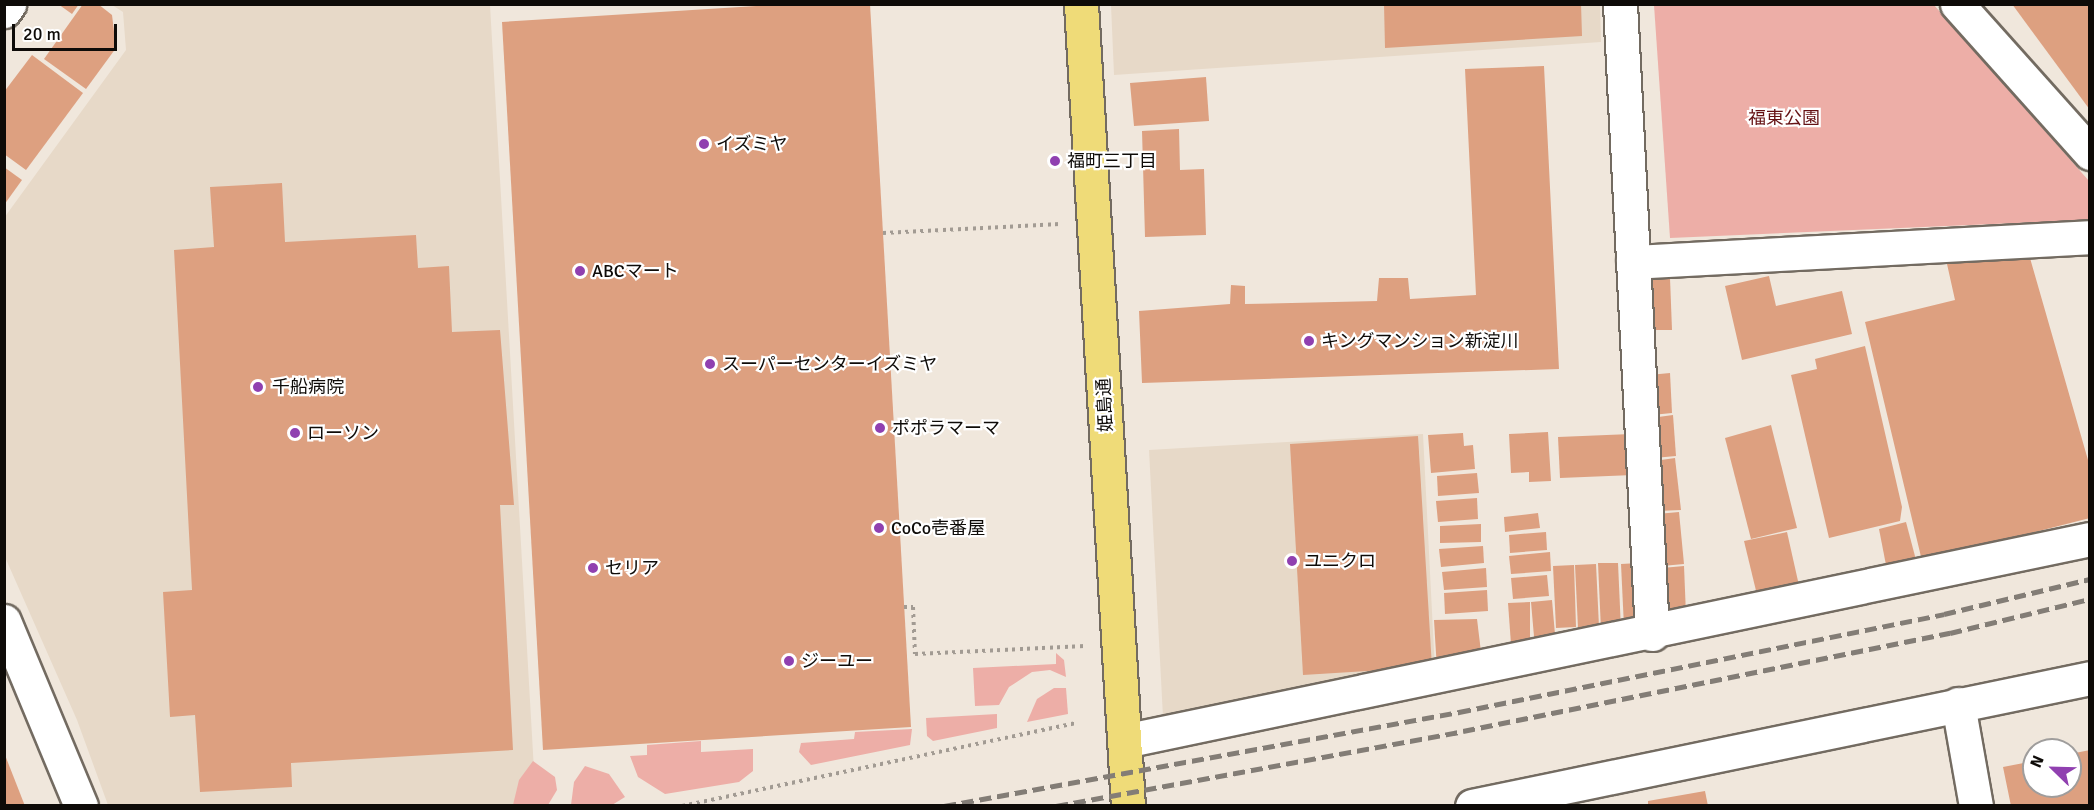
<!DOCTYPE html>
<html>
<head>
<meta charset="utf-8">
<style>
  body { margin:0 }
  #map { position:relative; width:2094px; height:810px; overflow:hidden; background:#f0e7dc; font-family:Signika,"Noto Sans JP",sans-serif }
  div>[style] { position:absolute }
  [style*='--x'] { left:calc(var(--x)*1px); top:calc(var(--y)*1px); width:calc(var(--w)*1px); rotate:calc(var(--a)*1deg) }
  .built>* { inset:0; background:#e7d9c8 }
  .green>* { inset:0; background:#edaea7 }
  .building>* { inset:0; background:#dda080 }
  .path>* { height:4px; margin-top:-2px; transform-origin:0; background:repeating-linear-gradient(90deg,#a29b93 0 3px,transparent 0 7.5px) }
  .roads { filter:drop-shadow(2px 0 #736b61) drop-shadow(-2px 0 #736b61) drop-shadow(0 2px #736b61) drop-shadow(0 -2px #736b61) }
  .minor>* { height:33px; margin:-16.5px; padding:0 16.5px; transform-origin:16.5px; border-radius:16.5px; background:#fff }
  .major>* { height:33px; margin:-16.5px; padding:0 16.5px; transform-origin:16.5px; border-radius:16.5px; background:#efdb78 }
  .rail>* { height:4.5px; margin-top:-2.25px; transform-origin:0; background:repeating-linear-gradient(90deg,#837d76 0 12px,transparent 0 18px) }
  .dots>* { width:16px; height:16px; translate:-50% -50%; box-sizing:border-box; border:3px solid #fff; border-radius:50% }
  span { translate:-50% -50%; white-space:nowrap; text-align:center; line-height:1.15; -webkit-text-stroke:4.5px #fff; paint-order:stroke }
  .park-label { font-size:18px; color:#651214 }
  .poi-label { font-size:18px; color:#0e0b08 }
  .left { translate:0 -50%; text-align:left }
  .street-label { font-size:18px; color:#0e0b08 }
  .frame { position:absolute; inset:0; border:6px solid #0e0b08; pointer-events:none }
  .north { position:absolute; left:2022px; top:738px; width:60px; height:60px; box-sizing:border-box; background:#fff; border:2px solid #9f9d9c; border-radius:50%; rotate:293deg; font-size:16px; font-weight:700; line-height:24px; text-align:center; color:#0e0b08 }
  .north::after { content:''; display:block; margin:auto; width:21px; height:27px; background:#9040b0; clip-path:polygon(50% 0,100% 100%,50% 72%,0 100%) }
  .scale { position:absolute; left:12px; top:24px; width:105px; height:27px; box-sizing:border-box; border:3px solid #0e0b08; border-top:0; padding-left:8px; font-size:18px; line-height:21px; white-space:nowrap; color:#0e0b08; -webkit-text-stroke:4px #fff; paint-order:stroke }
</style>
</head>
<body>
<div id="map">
  <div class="built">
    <i style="clip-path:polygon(112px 5px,490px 5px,536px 805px,108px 805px,77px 720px,5px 557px,4px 218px,126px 50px,123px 12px)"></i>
    <i style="clip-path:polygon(1111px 5px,1600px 5px,1601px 42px,1114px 75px)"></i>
    <i style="clip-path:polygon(1423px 434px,1435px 671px,1163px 717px,1149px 450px)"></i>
  </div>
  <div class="green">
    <i style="clip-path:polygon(1654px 5px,1934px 5px,2089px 181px,2089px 220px,1670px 238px)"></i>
    <i style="clip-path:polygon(1056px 653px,1064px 660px,1066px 677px,1050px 670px,1032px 672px,1009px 687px,999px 705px,975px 706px,973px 668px,1056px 664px)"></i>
    <i style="clip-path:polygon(1054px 688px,1066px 688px,1068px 714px,1027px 722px,1037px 699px)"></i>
    <i style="clip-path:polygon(997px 714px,997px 728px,933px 741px,927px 736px,926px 718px)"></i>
    <i style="clip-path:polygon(912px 729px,910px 745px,811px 765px,799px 752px,801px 743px,854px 739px,855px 732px)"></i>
    <i style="clip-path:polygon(701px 741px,701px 752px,753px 749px,753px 771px,739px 782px,665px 794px,638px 777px,630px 756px,647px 755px,647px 745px)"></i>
    <i style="clip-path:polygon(533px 761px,555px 777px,557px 790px,548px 805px,513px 805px,519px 780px)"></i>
    <i style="clip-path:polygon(585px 766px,609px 774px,625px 797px,612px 805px,571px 805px,574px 782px)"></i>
  </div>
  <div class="building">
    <i style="clip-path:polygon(58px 4px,79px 4px,72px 14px)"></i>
    <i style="clip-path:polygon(83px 4px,98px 4px,112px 15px,116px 48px,86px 89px,44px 59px)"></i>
    <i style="clip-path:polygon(787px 4px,870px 4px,911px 727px,543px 750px,502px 22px)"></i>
    <i style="clip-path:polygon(1384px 4px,1581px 4px,1582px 36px,1385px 48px)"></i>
    <i style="clip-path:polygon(2012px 4px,2090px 4px,2090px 110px)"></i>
    <i style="clip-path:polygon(32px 55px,83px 93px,26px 170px,4px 154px,4px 92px)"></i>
    <i style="clip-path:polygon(1544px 66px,1559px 369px,1142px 383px,1139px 311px,1230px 304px,1231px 285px,1245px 286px,1245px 304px,1377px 301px,1379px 278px,1408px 278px,1410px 299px,1476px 295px,1465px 69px)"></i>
    <i style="clip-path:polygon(1206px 77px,1209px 121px,1134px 126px,1130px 83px)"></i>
    <i style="clip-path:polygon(1179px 129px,1180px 170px,1204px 169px,1206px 235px,1145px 237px,1142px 131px)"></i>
    <i style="clip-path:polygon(4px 167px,22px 180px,4px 205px)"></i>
    <i style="clip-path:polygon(282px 183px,285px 242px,416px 235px,418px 268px,449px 266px,452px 332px,500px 330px,514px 505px,500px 505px,513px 750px,291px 763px,292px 787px,200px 792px,195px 715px,170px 717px,163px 592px,192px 590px,174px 250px,214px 247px,210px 187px)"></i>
    <i style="clip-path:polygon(2030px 258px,2090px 467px,2090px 518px,1922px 561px,1865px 322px,1955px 300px,1947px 264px)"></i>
    <i style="clip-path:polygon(1769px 276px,1776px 306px,1842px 291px,1852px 334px,1742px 360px,1725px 286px)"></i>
    <i style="clip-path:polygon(1670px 278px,1672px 330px,1652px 330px,1651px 279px)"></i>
    <i style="clip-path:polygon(1865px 346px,1902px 507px,1900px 521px,1829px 538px,1791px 375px,1817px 369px,1815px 359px)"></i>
    <i style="clip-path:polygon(1670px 373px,1672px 413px,1652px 415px,1649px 375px)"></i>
    <i style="clip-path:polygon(1673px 415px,1676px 456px,1654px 458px,1651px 418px)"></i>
    <i style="clip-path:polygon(1771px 425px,1797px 528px,1751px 539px,1725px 438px)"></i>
    <i style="clip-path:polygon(1548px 432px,1551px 481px,1529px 482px,1529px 472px,1511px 473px,1509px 434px)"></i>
    <i style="clip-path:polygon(1463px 433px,1464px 446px,1473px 445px,1475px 469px,1431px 473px,1428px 435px)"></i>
    <i style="clip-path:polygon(1631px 434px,1633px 475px,1560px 478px,1558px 437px)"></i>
    <i style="clip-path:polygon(1418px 436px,1432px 667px,1303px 675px,1290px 444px)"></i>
    <i style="clip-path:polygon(1675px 458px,1681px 510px,1658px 511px,1654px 461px)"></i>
    <i style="clip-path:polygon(1477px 473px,1479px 493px,1438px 496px,1437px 476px)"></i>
    <i style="clip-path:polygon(1477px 498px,1478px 519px,1438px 522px,1436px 501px)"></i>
    <i style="clip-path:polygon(1679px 512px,1684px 564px,1662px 566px,1657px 514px)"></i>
    <i style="clip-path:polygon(1538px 513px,1540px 528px,1505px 532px,1504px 517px)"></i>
    <i style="clip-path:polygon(1906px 522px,1916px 560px,1886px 565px,1879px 529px)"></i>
    <i style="clip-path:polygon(1481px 524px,1481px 542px,1440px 543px,1440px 526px)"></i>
    <i style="clip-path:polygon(1546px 532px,1547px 550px,1510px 553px,1509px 535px)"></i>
    <i style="clip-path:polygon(1787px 532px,1800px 590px,1758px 599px,1744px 541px)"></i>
    <i style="clip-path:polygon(1483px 546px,1484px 563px,1441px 567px,1439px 549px)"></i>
    <i style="clip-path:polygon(1550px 552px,1551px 571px,1511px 574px,1509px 556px)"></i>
    <i style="clip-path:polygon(1598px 563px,1618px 563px,1621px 630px,1601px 630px)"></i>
    <i style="clip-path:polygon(1639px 563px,1642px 607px,1630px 626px,1624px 627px,1621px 564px)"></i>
    <i style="clip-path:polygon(1596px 564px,1599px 627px,1578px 628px,1575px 565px)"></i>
    <i style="clip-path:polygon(1574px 565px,1576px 627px,1556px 628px,1553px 566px)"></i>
    <i style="clip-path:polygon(1684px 566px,1686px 615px,1680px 616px,1665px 608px,1662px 568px)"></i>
    <i style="clip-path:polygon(1486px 568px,1487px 587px,1444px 590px,1442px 572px)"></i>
    <i style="clip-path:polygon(1547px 575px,1549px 596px,1513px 599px,1511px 578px)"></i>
    <i style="clip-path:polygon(1487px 590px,1488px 611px,1445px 614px,1444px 593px)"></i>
    <i style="clip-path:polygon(1552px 600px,1556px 646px,1535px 648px,1531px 602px)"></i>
    <i style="clip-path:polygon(1530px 602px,1530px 644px,1511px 644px,1508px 603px)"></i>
    <i style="clip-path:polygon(1477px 619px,1481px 652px,1437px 670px,1434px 620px)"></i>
    <i style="clip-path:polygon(2090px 750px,2090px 806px,2011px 806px,2003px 767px,2034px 761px,2034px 786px,2070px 786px,2070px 754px)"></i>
    <i style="clip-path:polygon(4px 755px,5px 755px,25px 806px,4px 806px)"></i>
    <i style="clip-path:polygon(1705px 791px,1708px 806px,1648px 806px,1648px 801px)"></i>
  </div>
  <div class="path">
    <i style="--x:883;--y:233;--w:177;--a:-2.9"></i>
    <i style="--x:904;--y:607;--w:9;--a:0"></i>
    <i style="--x:913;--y:607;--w:47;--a:87.6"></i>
    <i style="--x:915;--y:654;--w:170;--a:-2.7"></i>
    <i style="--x:682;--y:806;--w:404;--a:-11.9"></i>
  </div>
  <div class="roads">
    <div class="minor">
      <i style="--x:1620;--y:4;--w:631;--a:87.09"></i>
      <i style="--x:1957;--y:4;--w:200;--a:48.2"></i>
      <i style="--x:4;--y:11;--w:9;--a:-54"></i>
      <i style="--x:1633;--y:262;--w:458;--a:-3.1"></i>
      <i style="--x:4;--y:621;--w:200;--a:67.4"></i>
      <i style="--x:1958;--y:704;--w:104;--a:80"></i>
      <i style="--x:1124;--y:741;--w:987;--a:-11.81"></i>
      <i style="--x:1472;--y:806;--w:631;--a:-11.7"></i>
    </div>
    <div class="major">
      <i style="--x:1081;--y:4;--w:803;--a:86.65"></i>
    </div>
  </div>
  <div class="rail">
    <i style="--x:944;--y:806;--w:524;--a:-10.34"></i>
    <i style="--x:1459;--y:712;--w:495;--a:-11.4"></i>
    <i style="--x:1944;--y:614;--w:150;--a:-13.5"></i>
    <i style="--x:1056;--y:806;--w:414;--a:-10.4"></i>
    <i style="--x:1463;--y:731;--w:497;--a:-11.4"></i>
    <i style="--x:1950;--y:633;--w:144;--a:-13.7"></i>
  </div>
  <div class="dots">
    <i style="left:704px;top:144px;background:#9040b0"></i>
    <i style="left:1055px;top:161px;background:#9040b0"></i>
    <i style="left:580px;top:271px;background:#9040b0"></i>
    <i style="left:1309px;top:341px;background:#9040b0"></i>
    <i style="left:710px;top:364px;background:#9040b0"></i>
    <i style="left:258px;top:387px;background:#9040b0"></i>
    <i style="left:880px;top:428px;background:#9040b0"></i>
    <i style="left:295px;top:433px;background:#9040b0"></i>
    <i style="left:879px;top:528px;background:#9040b0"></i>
    <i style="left:1292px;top:561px;background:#9040b0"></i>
    <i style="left:593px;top:568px;background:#9040b0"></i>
    <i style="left:789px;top:661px;background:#9040b0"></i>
  </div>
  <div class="park-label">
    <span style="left:1784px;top:118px">福東公園</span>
  </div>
  <div class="poi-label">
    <span class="left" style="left:716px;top:144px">イズミヤ</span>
    <span class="left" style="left:1067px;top:161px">福町三丁目</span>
    <span class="left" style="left:592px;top:271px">ABCマート</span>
    <span class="left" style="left:1321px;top:341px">キングマンション新淀川</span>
    <span class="left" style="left:722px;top:364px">スーパーセンターイズミヤ</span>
    <span class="left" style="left:272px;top:387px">千船病院</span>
    <span class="left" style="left:892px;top:428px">ポポラマーマ</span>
    <span class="left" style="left:307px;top:433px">ローソン</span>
    <span class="left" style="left:891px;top:528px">CoCo壱番屋</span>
    <span class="left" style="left:1304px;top:561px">ユニクロ</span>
    <span class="left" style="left:605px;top:568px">セリア</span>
    <span class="left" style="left:801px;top:661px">ジーユー</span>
  </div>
  <div class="street-label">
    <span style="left:1105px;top:405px;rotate:-93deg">姫島通</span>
  </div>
  <div class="frame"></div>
  <div class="north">N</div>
  <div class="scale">20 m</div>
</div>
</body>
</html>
